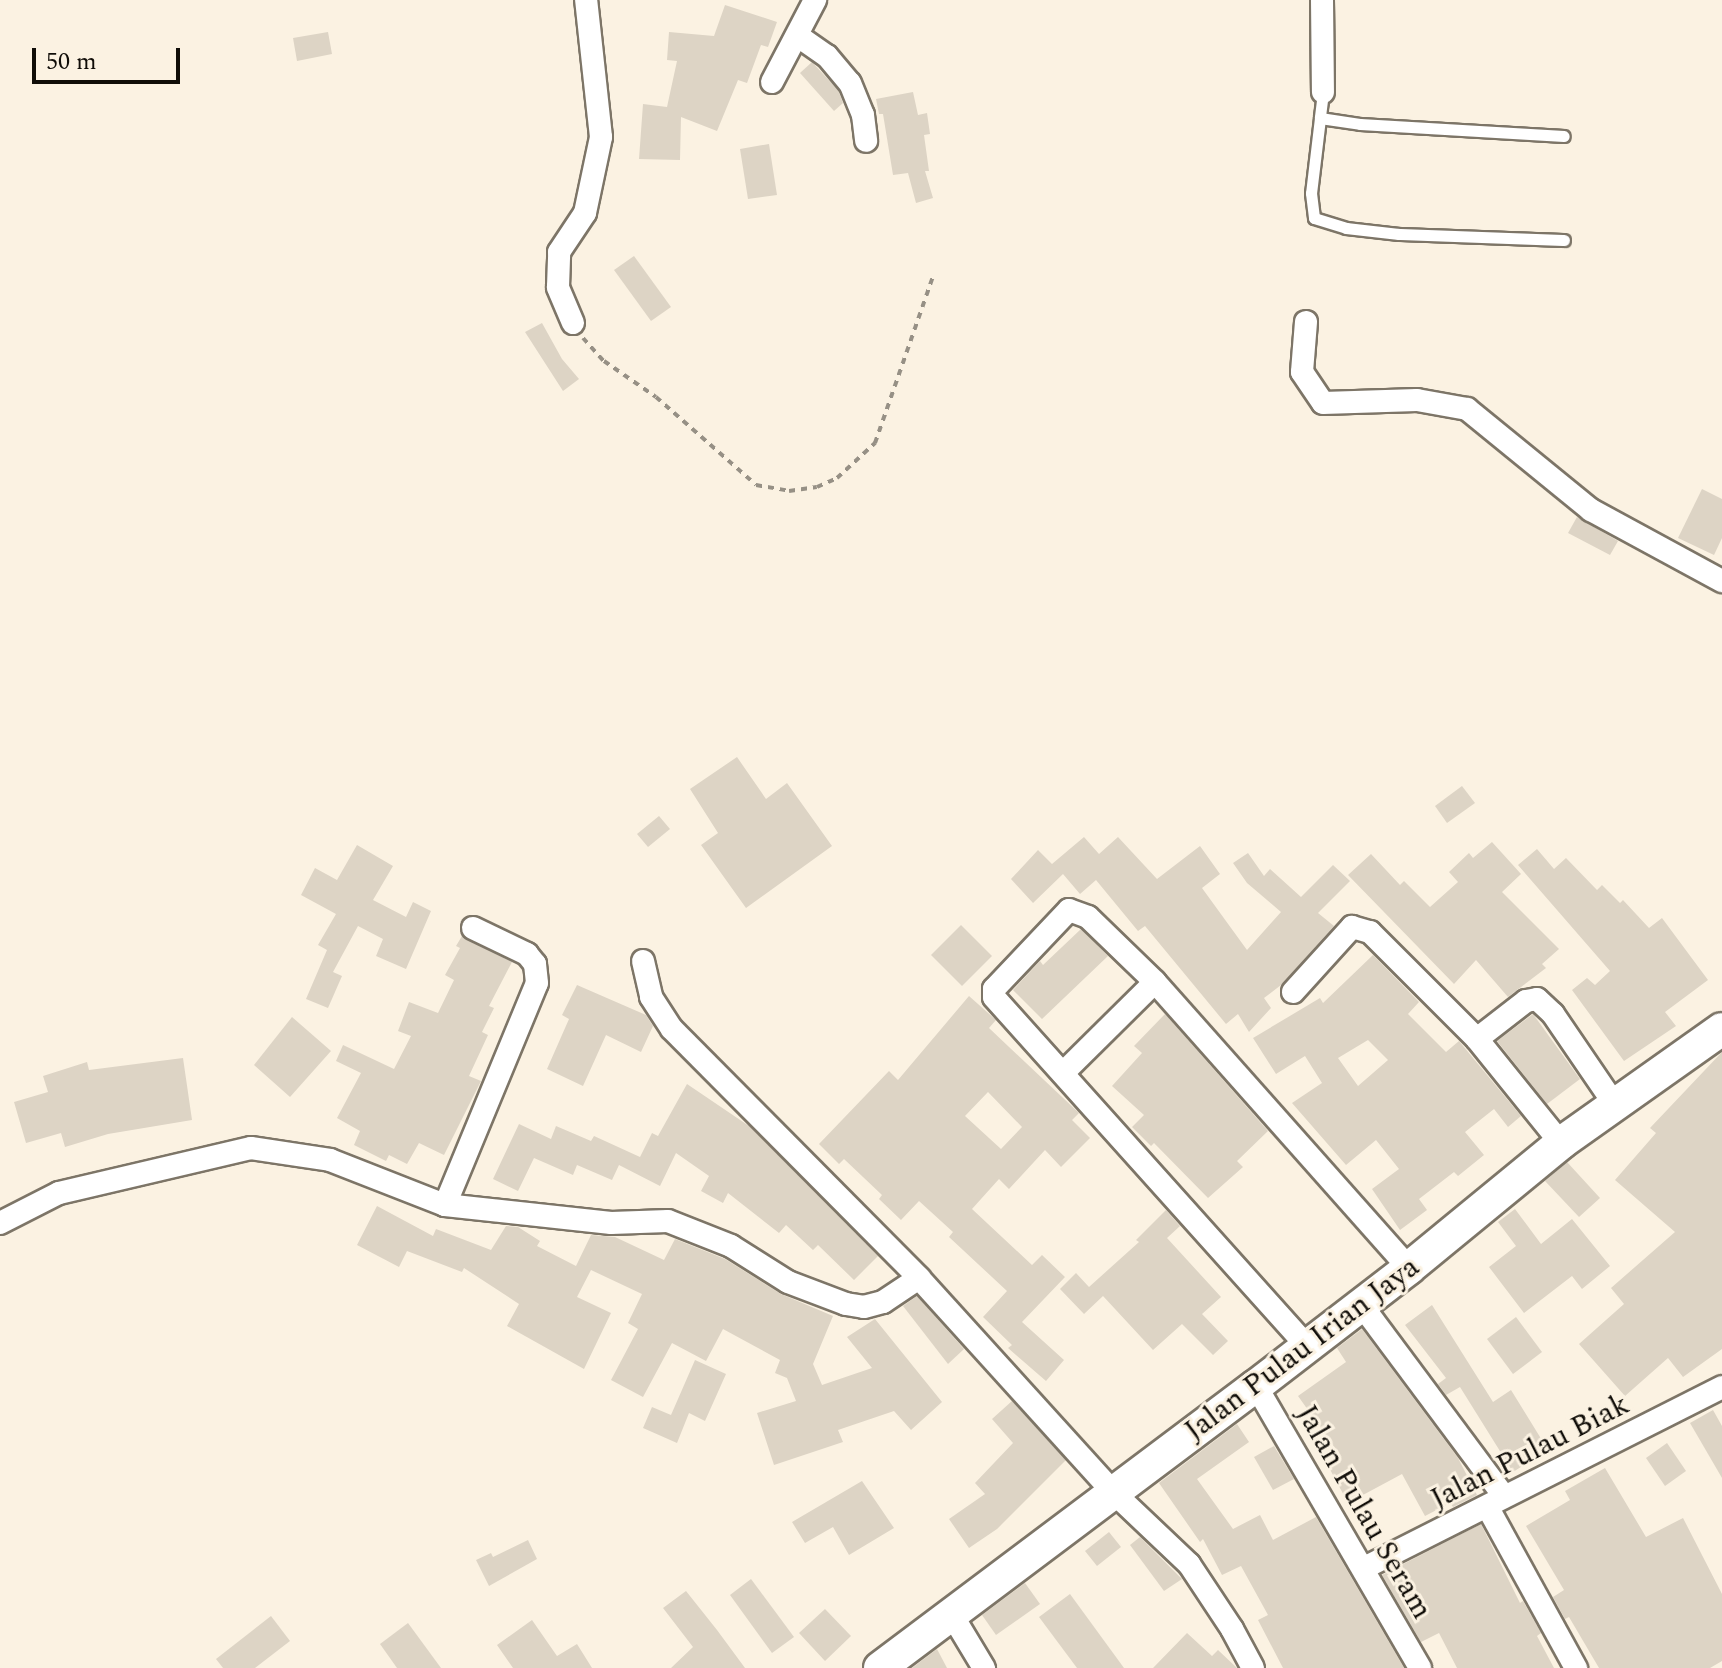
<!DOCTYPE html>
<html>
<head>
<meta charset="utf-8">
<style>
  body { margin:0 }
  #map { position:relative; width:1722px; height:1668px; overflow:hidden; background:#fbf2e2; font-family:Spectral,serif }
  div>[style] { position:absolute }
  [style*='--x'] { left:calc(var(--x)*1px); top:calc(var(--y)*1px); width:calc(var(--w)*1px); rotate:calc(var(--a)*1deg) }
  .building>* { inset:0; background:#ddd4c5 }
  .path>* { height:4px; margin-top:-2px; transform-origin:0; background:repeating-linear-gradient(90deg,#969085 0 6px,transparent 0 12px) }
  .roads { filter:drop-shadow(2px 0 #7d7567) drop-shadow(-2px 0 #7d7567) drop-shadow(0 2px #7d7567) drop-shadow(0 -2px #7d7567) }
  .lane>* { height:11px; margin:-5.5px; padding:0 5.5px; transform-origin:5.5px; border-radius:5.5px; background:#fff }
  .street>* { height:22px; margin:-11px; padding:0 11px; transform-origin:11px; border-radius:11px; background:#fff }
  .secondary>* { height:32px; margin:-16px; padding:0 16px; transform-origin:16px; border-radius:16px; background:#fff }
  span { translate:-50% -50%; white-space:nowrap; text-align:center; line-height:1.15; -webkit-text-stroke:6px #fbf2e2; paint-order:stroke }
  .street-label { font-size:30px; color:#100d08 }
  .scale { position:absolute; left:32px; top:48px; width:148px; height:36px; box-sizing:border-box; border:4px solid #100d08; border-top:0; padding-left:10px; font-size:24px; line-height:28px; white-space:nowrap; color:#100d08; -webkit-text-stroke:6px #fbf2e2; paint-order:stroke }
</style>
</head>
<body>
<div id="map">
  <div class="building">
    <i style="clip-path:polygon(725px 5px,777px 22px,768px 47px,761px 45px,747px 83px,738px 80px,717px 131px,681px 117px,680px 160px,639px 159px,643px 104px,667px 107px,677px 61px,667px 60px,669px 32px,714px 36px)"></i>
    <i style="clip-path:polygon(328px 32px,332px 54px,297px 61px,293px 38px)"></i>
    <i style="clip-path:polygon(812px 62px,838px 90px,843px 103px,834px 111px,800px 73px)"></i>
    <i style="clip-path:polygon(913px 92px,918px 115px,927px 113px,930px 134px,924px 135px,929px 171px,925px 171px,933px 198px,916px 203px,908px 173px,893px 175px,883px 114px,879px 114px,876px 99px)"></i>
    <i style="clip-path:polygon(769px 144px,777px 195px,748px 199px,740px 149px)"></i>
    <i style="clip-path:polygon(634px 256px,671px 307px,651px 321px,614px 270px)"></i>
    <i style="clip-path:polygon(542px 323px,562px 359px,579px 379px,563px 391px,525px 332px)"></i>
    <i style="clip-path:polygon(1702px 489px,1722px 499px,1722px 538px,1714px 555px,1678px 538px)"></i>
    <i style="clip-path:polygon(1577px 517px,1618px 541px,1610px 555px,1568px 533px)"></i>
    <i style="clip-path:polygon(737px 757px,766px 799px,787px 783px,832px 846px,746px 908px,701px 845px,718px 833px,690px 789px)"></i>
    <i style="clip-path:polygon(1462px 786px,1475px 803px,1447px 823px,1435px 806px)"></i>
    <i style="clip-path:polygon(659px 816px,670px 829px,648px 847px,637px 834px)"></i>
    <i style="clip-path:polygon(1084px 837px,1099px 854px,1118px 837px,1157px 879px,1200px 846px,1220px 874px,1202px 888px,1247px 950px,1281px 912px,1247px 883px,1233px 863px,1248px 853px,1264px 876px,1270px 869px,1301px 897px,1333px 865px,1350px 881px,1318px 913px,1334px 926px,1281px 985px,1264px 998px,1271px 1008px,1249px 1032px,1238px 1014px,1226px 1024px,1145px 926px,1138px 931px,1096px 880px,1080px 894px,1063px 874px,1033px 903px,1011px 879px,1038px 850px,1052px 864px)"></i>
    <i style="clip-path:polygon(1492px 842px,1521px 874px,1502px 892px,1559px 949px,1542px 964px,1546px 968px,1508px 997px,1476px 960px,1454px 984px,1348px 875px,1371px 854px,1400px 885px,1404px 881px,1430px 907px,1458px 882px,1449px 872px,1469px 853px,1473px 858px)"></i>
    <i style="clip-path:polygon(357px 845px,393px 866px,373px 900px,406px 917px,413px 902px,431px 911px,406px 969px,376px 956px,383px 939px,358px 926px,333px 972px,342px 976px,328px 1008px,306px 999px,327px 950px,318px 945px,336px 914px,301px 895px,315px 868px,337px 880px)"></i>
    <i style="clip-path:polygon(1537px 849px,1554px 869px,1566px 858px,1597px 890px,1602px 885px,1620px 903px,1623px 900px,1649px 928px,1662px 918px,1708px 980px,1665px 1012px,1676px 1026px,1624px 1061px,1572px 990px,1587px 978px,1595px 985px,1610px 971px,1518px 865px)"></i>
    <i style="clip-path:polygon(961px 925px,992px 956px,962px 986px,931px 955px)"></i>
    <i style="clip-path:polygon(1081px 929px,1108px 956px,1042px 1019px,1013px 990px,1040px 961px,1043px 965px)"></i>
    <i style="clip-path:polygon(462px 936px,512px 962px,489px 1006px,494px 1008px,482px 1032px,488px 1035px,469px 1076px,481px 1081px,444px 1155px,419px 1143px,407px 1164px,389px 1155px,386px 1161px,354px 1145px,360px 1131px,337px 1118px,361px 1073px,336px 1061px,343px 1045px,394px 1069px,411px 1036px,398px 1031px,409px 1002px,438px 1013px,454px 980px,445px 975px,460px 948px,456px 946px)"></i>
    <i style="clip-path:polygon(evenodd,1373px 955px,1419px 1002px,1408px 1014px,1446px 1052px,1459px 1041px,1521px 1116px,1508px 1127px,1494px 1109px,1465px 1132px,1484px 1155px,1458px 1176px,1454px 1172px,1419px 1199px,1427px 1210px,1400px 1230px,1372px 1189px,1399px 1169px,1376px 1140px,1346px 1165px,1292px 1103px,1322px 1083px,1305px 1056px,1276px 1074px,1253px 1038px,1320px 998px,1323px 1003px,1373px 955px,1368px 1040px,1388px 1060px,1358px 1086px,1338px 1058px,1368px 1040px)"></i>
    <i style="clip-path:polygon(577px 985px,646px 1015px,653px 1026px,641px 1052px,606px 1035px,583px 1086px,547px 1069px,569px 1019px,562px 1015px)"></i>
    <i style="clip-path:polygon(evenodd,969px 996px,996px 1020px,989px 1028px,1079px 1113px,1072px 1120px,1090px 1138px,1061px 1167px,1045px 1150px,1009px 1189px,999px 1179px,972px 1209px,1032px 1265px,1042px 1255px,1065px 1277px,1022px 1322px,1064px 1360px,1046px 1381px,1008px 1348px,1012px 1345px,983px 1317px,1007px 1291px,949px 1237px,953px 1232px,919px 1201px,901px 1220px,879px 1199px,882px 1195px,844px 1159px,839px 1164px,819px 1144px,889px 1071px,898px 1080px,969px 996px,988px 1092px,1022px 1127px,1001px 1149px,965px 1116px,988px 1092px)"></i>
    <i style="clip-path:polygon(1165px 1014px,1268px 1131px,1237px 1161px,1243px 1167px,1208px 1198px,1154px 1143px,1151px 1146px,1132px 1127px,1144px 1115px,1112px 1086px,1142px 1053px,1134px 1046px)"></i>
    <i style="clip-path:polygon(1533px 1014px,1580px 1079px,1547px 1104px,1497px 1041px)"></i>
    <i style="clip-path:polygon(292px 1017px,331px 1051px,290px 1097px,254px 1065px)"></i>
    <i style="clip-path:polygon(1722px 1052px,1722px 1349px,1683px 1377px,1668px 1358px,1625px 1396px,1579px 1344px,1624px 1304px,1611px 1288px,1675px 1232px,1615px 1180px,1656px 1133px,1650px 1128px)"></i>
    <i style="clip-path:polygon(183px 1058px,192px 1120px,108px 1134px,65px 1147px,61px 1133px,26px 1143px,14px 1102px,48px 1092px,43px 1076px,87px 1062px,89px 1070px)"></i>
    <i style="clip-path:polygon(687px 1084px,749px 1126px,878px 1256px,854px 1280px,818px 1245px,813px 1250px,786px 1225px,779px 1233px,728px 1193px,723px 1203px,701px 1191px,709px 1176px,676px 1153px,660px 1186px,619px 1165px,612px 1180px,577px 1165px,573px 1175px,534px 1158px,518px 1191px,493px 1179px,519px 1124px,551px 1139px,556px 1126px,591px 1141px,594px 1136px,640px 1157px,652px 1133px,658px 1136px)"></i>
    <i style="clip-path:polygon(1567px 1162px,1600px 1198px,1579px 1217px,1545px 1181px)"></i>
    <i style="clip-path:polygon(377px 1206px,433px 1236px,436px 1229px,491px 1250px,506px 1226px,518px 1227px,540px 1241px,537px 1246px,576px 1266px,591px 1235px,615px 1237px,664px 1260px,675px 1239px,725px 1259px,781px 1294px,833px 1316px,813px 1364px,822px 1385px,872px 1368px,847px 1337px,875px 1319px,942px 1402px,911px 1430px,894px 1411px,838px 1430px,843px 1442px,774px 1465px,757px 1413px,796px 1401px,787px 1378px,775px 1373px,780px 1360px,723px 1329px,706px 1361px,672px 1343px,643px 1397px,611px 1380px,638px 1329px,628px 1323px,642px 1294px,591px 1270px,577px 1297px,611px 1313px,584px 1369px,507px 1326px,519px 1304px,464px 1268px,462px 1272px,407px 1251px,399px 1267px,357px 1245px)"></i>
    <i style="clip-path:polygon(1515px 1209px,1541px 1244px,1572px 1219px,1610px 1266px,1582px 1289px,1572px 1276px,1524px 1313px,1489px 1267px,1516px 1246px,1498px 1222px)"></i>
    <i style="clip-path:polygon(1166px 1210px,1180px 1226px,1167px 1238px,1221px 1297px,1202px 1314px,1228px 1341px,1213px 1355px,1182px 1324px,1153px 1350px,1103px 1296px,1084px 1314px,1060px 1289px,1076px 1273px,1089px 1287px,1139px 1242px,1136px 1240px)"></i>
    <i style="clip-path:polygon(917px 1296px,964px 1349px,948px 1364px,903px 1306px)"></i>
    <i style="clip-path:polygon(1432px 1305px,1493px 1402px,1511px 1390px,1548px 1450px,1513px 1472px,1460px 1387px,1446px 1395px,1438px 1384px,1446px 1378px,1405px 1325px)"></i>
    <i style="clip-path:polygon(1516px 1317px,1542px 1352px,1513px 1374px,1487px 1339px)"></i>
    <i style="clip-path:polygon(1362px 1329px,1458px 1458px,1477px 1495px,1453px 1507px,1450px 1503px,1425px 1516px,1402px 1474px,1348px 1503px,1326px 1462px,1340px 1455px,1298px 1396px,1346px 1362px,1337px 1348px)"></i>
    <i style="clip-path:polygon(695px 1360px,726px 1374px,705px 1421px,689px 1413px,677px 1443px,643px 1428px,652px 1407px,671px 1415px)"></i>
    <i style="clip-path:polygon(1012px 1401px,1066px 1460px,997px 1529px,969px 1548px,949px 1519px,985px 1494px,975px 1483px,1013px 1443px,992px 1419px)"></i>
    <i style="clip-path:polygon(1713px 1410px,1722px 1426px,1722px 1478px,1690px 1423px)"></i>
    <i style="clip-path:polygon(1237px 1424px,1249px 1442px,1197px 1479px,1233px 1529px,1260px 1515px,1273px 1540px,1316px 1517px,1404px 1668px,1283px 1668px,1258px 1620px,1268px 1615px,1241px 1566px,1222px 1575px,1203px 1539px,1200px 1542px,1159px 1483px)"></i>
    <i style="clip-path:polygon(1667px 1443px,1686px 1471px,1665px 1486px,1646px 1458px)"></i>
    <i style="clip-path:polygon(1274px 1446px,1294px 1479px,1273px 1490px,1254px 1457px)"></i>
    <i style="clip-path:polygon(1605px 1468px,1646px 1537px,1683px 1518px,1722px 1594px,1722px 1661px,1710px 1668px,1599px 1668px,1569px 1617px,1565px 1619px,1553px 1597px,1564px 1590px,1526px 1526px,1570px 1500px,1565px 1491px)"></i>
    <i style="clip-path:polygon(862px 1481px,894px 1528px,849px 1555px,833px 1527px,805px 1543px,792px 1522px)"></i>
    <i style="clip-path:polygon(1481px 1524px,1520px 1603px,1523px 1601px,1541px 1633px,1537px 1636px,1554px 1668px,1457px 1668px,1439px 1633px,1421px 1642px,1382px 1575px)"></i>
    <i style="clip-path:polygon(1109px 1532px,1121px 1547px,1097px 1566px,1085px 1551px)"></i>
    <i style="clip-path:polygon(1140px 1537px,1182px 1579px,1164px 1591px,1130px 1545px)"></i>
    <i style="clip-path:polygon(528px 1540px,537px 1559px,489px 1586px,476px 1560px,491px 1553px,493px 1557px)"></i>
    <i style="clip-path:polygon(751px 1579px,794px 1637px,772px 1653px,730px 1595px)"></i>
    <i style="clip-path:polygon(1025px 1583px,1040px 1604px,996px 1635px,982px 1615px)"></i>
    <i style="clip-path:polygon(686px 1591px,717px 1630px,745px 1668px,671px 1668px,693px 1647px,663px 1608px)"></i>
    <i style="clip-path:polygon(1070px 1594px,1124px 1668px,1077px 1668px,1039px 1617px)"></i>
    <i style="clip-path:polygon(825px 1609px,851px 1636px,825px 1661px,799px 1633px)"></i>
    <i style="clip-path:polygon(271px 1616px,290px 1641px,255px 1668px,223px 1668px,216px 1659px)"></i>
    <i style="clip-path:polygon(532px 1620px,557px 1656px,577px 1644px,592px 1668px,513px 1668px,497px 1645px)"></i>
    <i style="clip-path:polygon(408px 1623px,441px 1668px,397px 1668px,380px 1644px)"></i>
    <i style="clip-path:polygon(1187px 1633px,1212px 1656px,1218px 1650px,1237px 1668px,1153px 1668px)"></i>
    <i style="clip-path:polygon(937px 1649px,947px 1668px,912px 1668px)"></i>
  </div>
  <div class="path">
    <i style="--x:583;--y:338;--w:31;--a:48"></i>
    <i style="--x:604;--y:361;--w:63;--a:34.7"></i>
    <i style="--x:656;--y:397;--w:133;--a:41.3"></i>
    <i style="--x:756;--y:485;--w:34;--a:10"></i>
    <i style="--x:789;--y:491;--w:28;--a:-8"></i>
    <i style="--x:817;--y:487;--w:22;--a:-24"></i>
    <i style="--x:837;--y:478;--w:52;--a:-42.6"></i>
    <i style="--x:875;--y:443;--w:179;--a:-70.8"></i>
  </div>
  <div class="roads">
    <div class="lane">
      <i style="--x:1323;--y:92;--w:26;--a:97"></i>
      <i style="--x:1320;--y:118;--w:40;--a:8.5"></i>
      <i style="--x:1360;--y:124;--w:204;--a:3.4"></i>
      <i style="--x:1320;--y:118;--w:76;--a:96.8"></i>
      <i style="--x:1311;--y:193;--w:25;--a:83"></i>
      <i style="--x:1314;--y:218;--w:34;--a:17"></i>
      <i style="--x:1346;--y:228;--w:53;--a:6.5"></i>
      <i style="--x:1399;--y:234;--w:165;--a:2.1"></i>
    </div>
    <div class="street">
      <i style="--x:1322;--y:0;--w:92;--a:89.4"></i>
      <i style="--x:798;--y:36;--w:35;--a:35"></i>
      <i style="--x:827;--y:56;--w:35;--a:50"></i>
      <i style="--x:850;--y:83;--w:35;--a:68"></i>
      <i style="--x:863;--y:115;--w:26;--a:83"></i>
      <i style="--x:772;--y:82;--w:93;--a:-62.3"></i>
      <i style="--x:1306;--y:322;--w:50;--a:94.6"></i>
      <i style="--x:1302;--y:372;--w:37;--a:56"></i>
      <i style="--x:1323;--y:403;--w:94;--a:-1.8"></i>
      <i style="--x:1417;--y:400;--w:51;--a:10.2"></i>
      <i style="--x:1467;--y:409;--w:160;--a:39.2"></i>
      <i style="--x:1591;--y:510;--w:149;--a:28.5"></i>
      <i style="--x:573;--y:323;--w:39;--a:-113"></i>
      <i style="--x:558;--y:287;--w:35;--a:-88"></i>
      <i style="--x:559;--y:252;--w:47;--a:-56.3"></i>
      <i style="--x:585;--y:213;--w:78;--a:-78.1"></i>
      <i style="--x:601;--y:137;--w:138;--a:-96.2"></i>
      <i style="--x:643;--y:961;--w:37;--a:77"></i>
      <i style="--x:651;--y:997;--w:38;--a:57"></i>
      <i style="--x:672;--y:1029;--w:351;--a:45.2"></i>
      <i style="--x:1293;--y:992;--w:88;--a:-47.8"></i>
      <i style="--x:1352;--y:927;--w:19;--a:16"></i>
      <i style="--x:1370;--y:932;--w:151;--a:45"></i>
      <i style="--x:1477;--y:1039;--w:134;--a:51.1"></i>
      <i style="--x:1477;--y:1039;--w:62;--a:-37.8"></i>
      <i style="--x:1526;--y:1001;--w:11;--a:-10"></i>
      <i style="--x:1537;--y:999;--w:22;--a:43"></i>
      <i style="--x:1553;--y:1014;--w:110;--a:55.7"></i>
      <i style="--x:1063;--y:1073;--w:129;--a:-44.7"></i>
      <i style="--x:445;--y:1205;--w:240;--a:-67.5"></i>
      <i style="--x:537;--y:983;--w:19;--a:-96"></i>
      <i style="--x:535;--y:964;--w:13;--a:-129"></i>
      <i style="--x:527;--y:954;--w:60;--a:-154.3"></i>
      <i style="--x:0;--y:1223;--w:66;--a:-27"></i>
      <i style="--x:59;--y:1193;--w:197;--a:-13.2"></i>
      <i style="--x:251;--y:1148;--w:80;--a:8.6"></i>
      <i style="--x:330;--y:1160;--w:123;--a:21.4"></i>
      <i style="--x:445;--y:1205;--w:167;--a:6.2"></i>
      <i style="--x:611;--y:1223;--w:57;--a:-2"></i>
      <i style="--x:668;--y:1221;--w:68;--a:21.6"></i>
      <i style="--x:731;--y:1246;--w:67;--a:32.3"></i>
      <i style="--x:788;--y:1282;--w:62;--a:20.8"></i>
      <i style="--x:846;--y:1304;--w:18;--a:9"></i>
      <i style="--x:864;--y:1307;--w:20;--a:-15"></i>
      <i style="--x:883;--y:1302;--w:43;--a:-33.7"></i>
      <i style="--x:919;--y:1278;--w:289;--a:47.8"></i>
      <i style="--x:1113;--y:1492;--w:105;--a:43.5"></i>
      <i style="--x:1189;--y:1564;--w:78;--a:56.5"></i>
      <i style="--x:1232;--y:1629;--w:44;--a:61.7"></i>
      <i style="--x:1360;--y:1303;--w:241;--a:53.3"></i>
      <i style="--x:1306;--y:1345;--w:467;--a:-131.9"></i>
      <i style="--x:994;--y:997;--w:8;--a:-90"></i>
      <i style="--x:994;--y:989;--w:109;--a:-46.5"></i>
      <i style="--x:1069;--y:910;--w:20;--a:20"></i>
      <i style="--x:1088;--y:917;--w:93;--a:44.1"></i>
      <i style="--x:1155;--y:982;--w:383;--a:48.4"></i>
      <i style="--x:1256;--y:1386;--w:326;--a:59.8"></i>
      <i style="--x:1488;--y:1508;--w:183;--a:61.2"></i>
      <i style="--x:1364;--y:1568;--w:401;--a:-26.8"></i>
      <i style="--x:952;--y:1615;--w:62;--a:58.9"></i>
    </div>
    <div class="secondary">
      <i style="--x:880;--y:1668;--w:470;--a:-36.9"></i>
      <i style="--x:1256;--y:1386;--w:193;--a:-37.6"></i>
      <i style="--x:1409;--y:1268;--w:197;--a:-39.4"></i>
      <i style="--x:1561;--y:1143;--w:197;--a:-35.3"></i>
    </div>
  </div>
  <div class="street-label">
    <span style="left:1302px;top:1349px;rotate:-37deg">Jalan Pulau Irian Jaya</span>
    <span style="left:1530px;top:1452px;rotate:-27deg">Jalan Pulau Biak</span>
    <span style="left:1364px;top:1512px;rotate:60deg">Jalan Pulau Seram</span>
  </div>
  <div class="scale">50 m</div>
</div>
</body>
</html>
